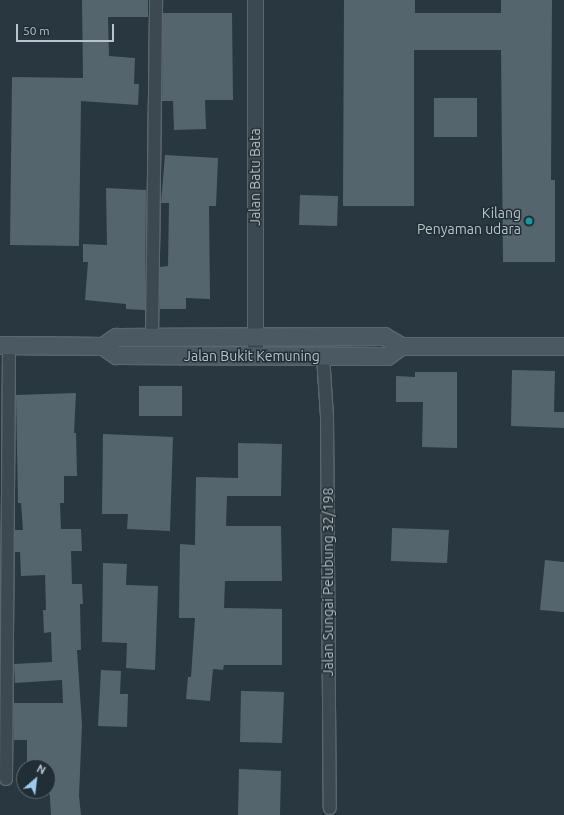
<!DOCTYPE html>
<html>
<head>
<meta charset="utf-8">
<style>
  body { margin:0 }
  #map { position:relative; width:564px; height:815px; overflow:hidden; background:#293840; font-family:Ubuntu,sans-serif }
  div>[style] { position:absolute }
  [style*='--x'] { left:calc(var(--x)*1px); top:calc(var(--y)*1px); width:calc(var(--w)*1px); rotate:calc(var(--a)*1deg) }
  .building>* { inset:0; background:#54656d }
  .roads { filter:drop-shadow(1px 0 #5b676d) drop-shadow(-1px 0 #5b676d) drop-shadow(0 1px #5b676d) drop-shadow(0 -1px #5b676d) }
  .minor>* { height:12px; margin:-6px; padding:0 6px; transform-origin:6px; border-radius:6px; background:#3d4950 }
  .tertiary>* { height:15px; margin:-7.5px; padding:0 7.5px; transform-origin:7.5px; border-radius:7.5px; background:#3d4950 }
  .secondary>* { height:17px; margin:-8.5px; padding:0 8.5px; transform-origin:8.5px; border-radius:8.5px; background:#4b5963 }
  .dots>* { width:11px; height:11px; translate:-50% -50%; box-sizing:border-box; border:2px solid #222e35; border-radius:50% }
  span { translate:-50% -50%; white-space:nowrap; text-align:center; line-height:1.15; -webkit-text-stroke:3px #222e35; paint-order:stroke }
  .street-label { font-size:14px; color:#bac4ca }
  .poi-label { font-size:14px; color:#bac4ca }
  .right { translate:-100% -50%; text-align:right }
  .north { position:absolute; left:16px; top:759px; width:40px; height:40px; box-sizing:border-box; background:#222e35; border:1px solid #5f6a71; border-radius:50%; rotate:28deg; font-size:11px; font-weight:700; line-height:16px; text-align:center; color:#bac4ca }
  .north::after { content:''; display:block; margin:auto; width:14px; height:18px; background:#99cdf0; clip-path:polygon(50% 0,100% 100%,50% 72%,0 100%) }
  .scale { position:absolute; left:16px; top:24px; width:98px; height:18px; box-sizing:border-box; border:2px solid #bac4ca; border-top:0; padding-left:5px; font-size:12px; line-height:14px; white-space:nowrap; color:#bac4ca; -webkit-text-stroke:3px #222e35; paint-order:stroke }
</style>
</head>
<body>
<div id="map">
  <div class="building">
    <i style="clip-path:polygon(82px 0,148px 0,148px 17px,108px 17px,109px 56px,135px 58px,134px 84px,139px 84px,138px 105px,81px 101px,79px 246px,10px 245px,12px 77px,83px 78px)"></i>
    <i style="clip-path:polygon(344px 0,415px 0,415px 13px,501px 13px,501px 0,552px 0,551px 180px,555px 180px,555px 262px,503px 262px,501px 50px,414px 50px,414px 206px,343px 206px)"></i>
    <i style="clip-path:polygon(163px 13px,232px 13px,233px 100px,205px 100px,206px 129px,174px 130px,173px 101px,162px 101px)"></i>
    <i style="clip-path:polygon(434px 98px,477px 98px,477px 137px,434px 137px)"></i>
    <i style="clip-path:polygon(165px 155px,218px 158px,216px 206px,209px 206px,210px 299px,186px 298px,186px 309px,160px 309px,160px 267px,168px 266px,169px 203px,161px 203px)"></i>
    <i style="clip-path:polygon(106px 188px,146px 190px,145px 310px,126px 309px,126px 304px,85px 300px,88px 262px,83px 262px,83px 244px,107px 245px)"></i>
    <i style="clip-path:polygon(300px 195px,338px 196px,337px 226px,299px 225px)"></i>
    <i style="clip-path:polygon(512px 370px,555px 371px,554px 412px,564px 412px,564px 428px,511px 426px)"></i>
    <i style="clip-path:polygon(415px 372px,457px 372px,457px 448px,422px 447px,423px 402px,396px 402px,396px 376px,415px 377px)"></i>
    <i style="clip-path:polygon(139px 386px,182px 386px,182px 416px,139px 416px)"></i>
    <i style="clip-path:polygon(76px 393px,74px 433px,76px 433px,77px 476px,64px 476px,64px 503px,60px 503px,61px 529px,81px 529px,82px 551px,71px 551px,72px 584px,82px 584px,83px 604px,80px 604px,81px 650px,77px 650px,82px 725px,79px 796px,81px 815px,51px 815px,48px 767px,27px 767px,27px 740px,14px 740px,14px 703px,63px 703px,62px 680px,15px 683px,14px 664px,52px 662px,51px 632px,44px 633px,43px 610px,46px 610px,45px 575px,21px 576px,20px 552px,15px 552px,15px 530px,23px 530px,21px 503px,18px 503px,16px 395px)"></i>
    <i style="clip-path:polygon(103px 434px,173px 437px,170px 531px,127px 529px,128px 514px,102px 514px)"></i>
    <i style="clip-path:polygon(238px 443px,282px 444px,281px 496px,227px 496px,226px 526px,281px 526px,282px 581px,225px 581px,224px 608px,282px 609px,282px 665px,224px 665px,223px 670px,213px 669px,210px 701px,186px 699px,188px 677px,191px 677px,195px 618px,179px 618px,180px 544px,195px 545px,196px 477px,238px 478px)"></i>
    <i style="clip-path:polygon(392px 528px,449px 530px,447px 563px,391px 561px)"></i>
    <i style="clip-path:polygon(545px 560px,564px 562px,564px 612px,540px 610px)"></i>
    <i style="clip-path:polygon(103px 563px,127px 564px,126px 585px,158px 586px,155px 670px,126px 668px,127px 643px,102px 642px)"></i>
    <i style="clip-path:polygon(101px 670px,121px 671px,120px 694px,128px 694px,127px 727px,98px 726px)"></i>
    <i style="clip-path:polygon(241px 691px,284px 692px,282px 743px,240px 742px)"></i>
    <i style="clip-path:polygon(239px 769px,281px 771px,280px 815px,238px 815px)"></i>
  </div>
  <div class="roads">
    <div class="minor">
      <i style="--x:152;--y:337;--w:337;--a:-89.3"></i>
      <i style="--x:323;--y:356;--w:60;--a:86.2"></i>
      <i style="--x:327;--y:416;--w:392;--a:89.6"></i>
      <i style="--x:6;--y:779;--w:434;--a:-89.6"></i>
    </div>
    <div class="tertiary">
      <i style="--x:255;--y:0;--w:354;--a:90"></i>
    </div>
    <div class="secondary">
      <i style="--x:0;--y:345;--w:103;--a:0.6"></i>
      <i style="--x:103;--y:346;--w:16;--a:-35"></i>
      <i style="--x:116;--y:337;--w:268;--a:-0.2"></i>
      <i style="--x:384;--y:336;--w:20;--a:30"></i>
      <i style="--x:401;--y:346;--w:163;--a:0"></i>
      <i style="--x:103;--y:346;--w:16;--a:35"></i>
      <i style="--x:116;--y:355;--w:271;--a:0.2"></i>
      <i style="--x:387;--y:356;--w:17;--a:-36"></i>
    </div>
  </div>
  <div class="dots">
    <i style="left:529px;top:221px;background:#0f9aa8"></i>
  </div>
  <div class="street-label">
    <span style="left:255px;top:177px;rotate:-90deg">Jalan Batu Bata</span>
    <span style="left:252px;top:356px">Jalan Bukit Kemuning</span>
    <span style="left:328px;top:582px;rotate:-90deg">Jalan Sungai Pelubung 32/198</span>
  </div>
  <div class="poi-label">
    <span class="right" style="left:521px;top:221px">Kilang<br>Penyaman udara</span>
  </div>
  <div class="north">N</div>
  <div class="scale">50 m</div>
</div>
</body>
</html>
